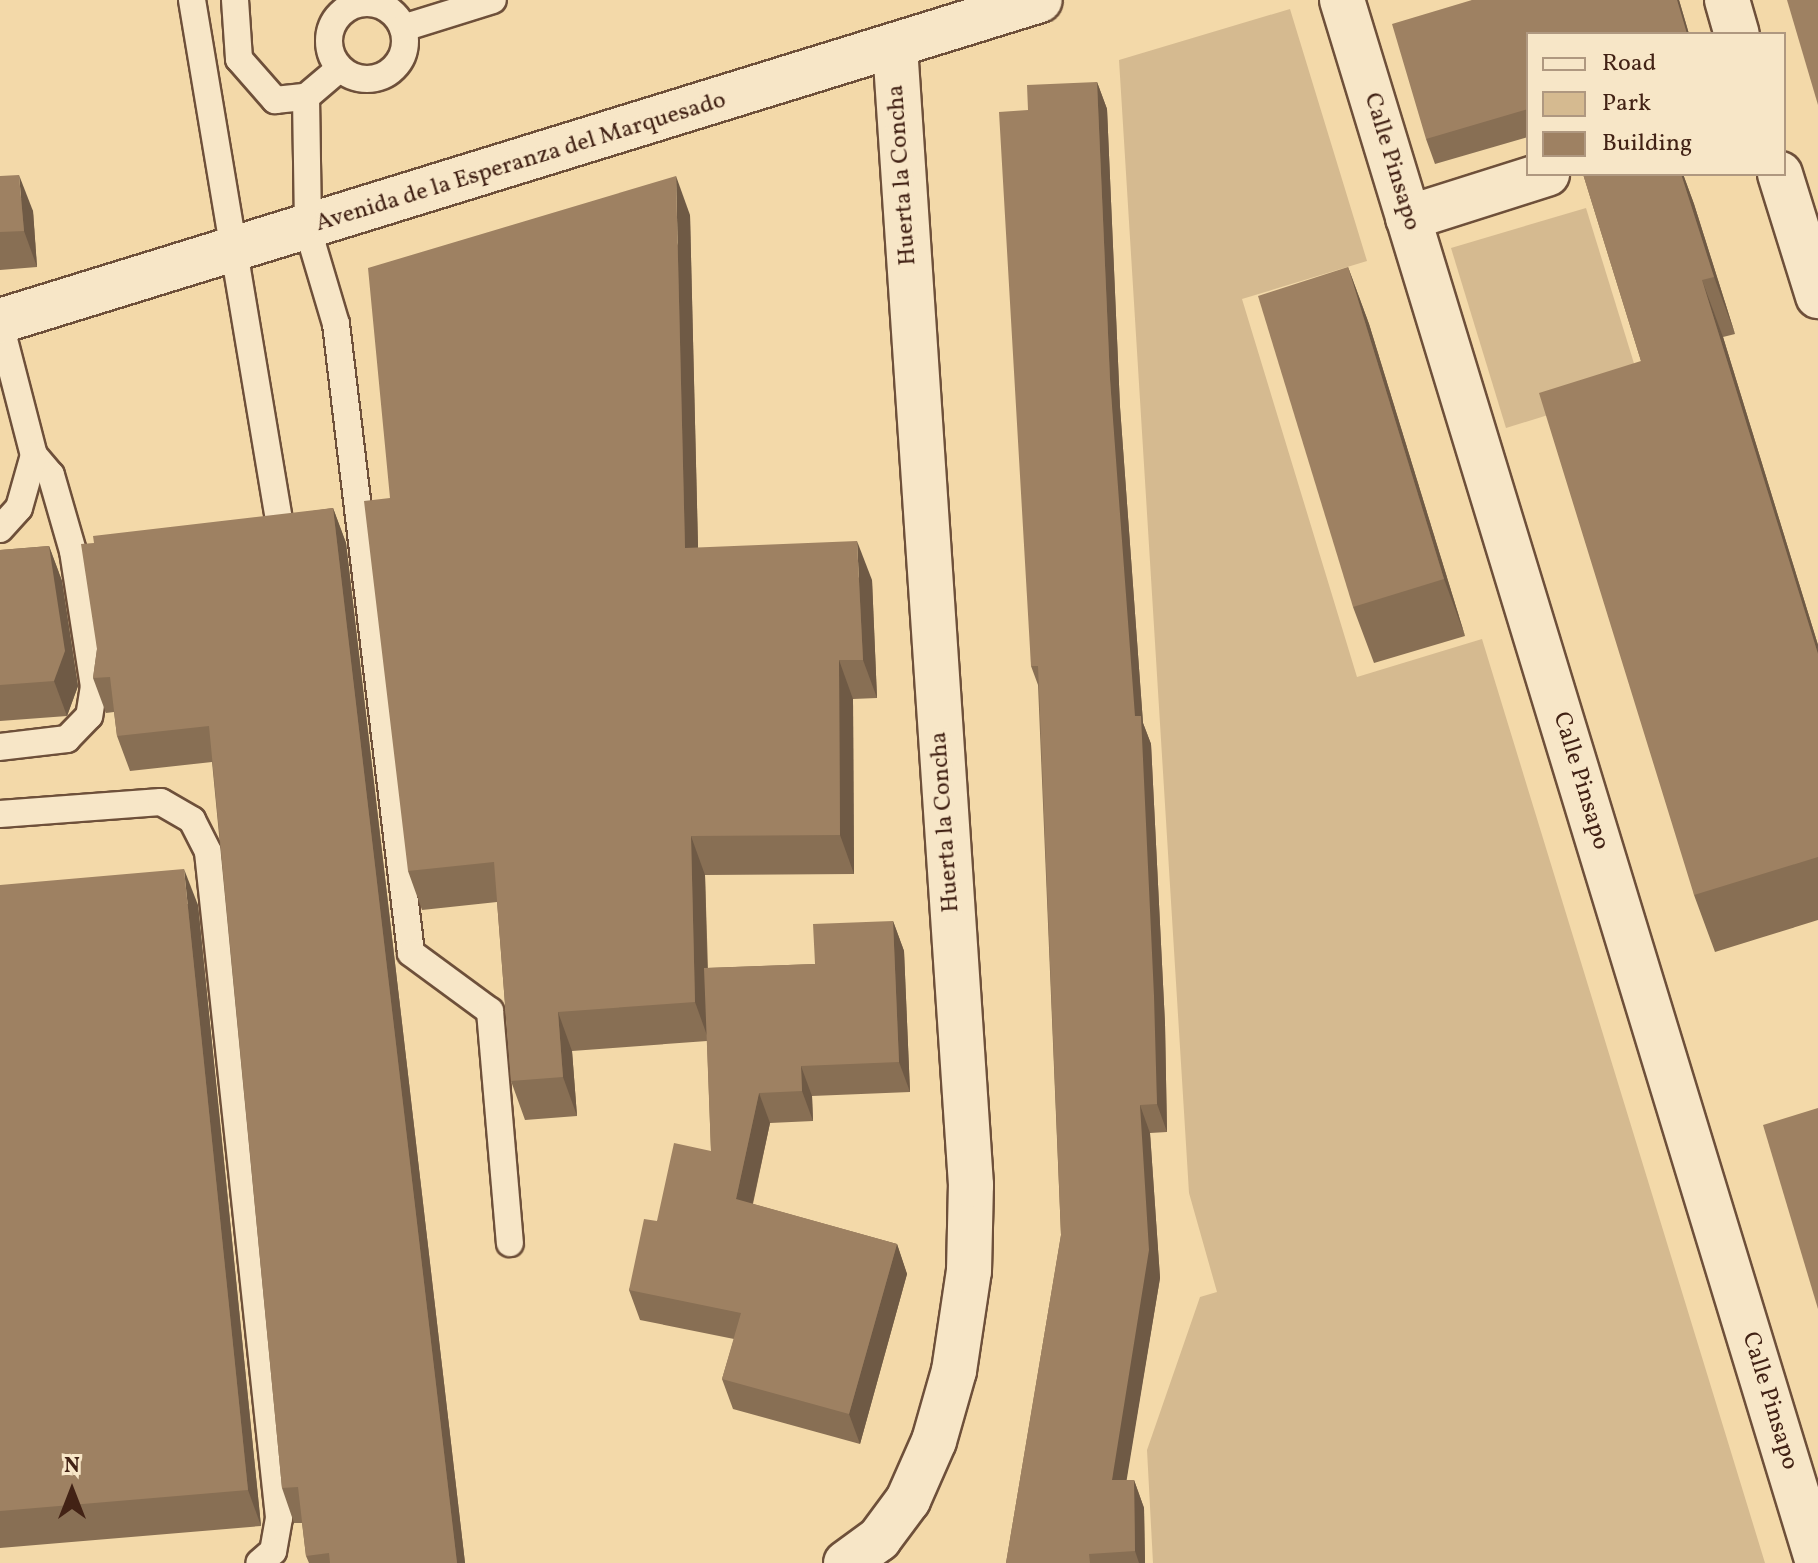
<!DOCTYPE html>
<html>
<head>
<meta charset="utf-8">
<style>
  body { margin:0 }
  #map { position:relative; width:1818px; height:1563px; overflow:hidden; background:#f3d9a9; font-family:Vollkorn,serif }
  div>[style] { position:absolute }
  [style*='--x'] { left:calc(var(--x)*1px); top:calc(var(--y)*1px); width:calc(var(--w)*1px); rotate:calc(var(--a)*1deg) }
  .green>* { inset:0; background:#d5ba90 }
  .roads { filter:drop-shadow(2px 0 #6e503a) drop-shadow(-2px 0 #6e503a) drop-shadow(0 2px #6e503a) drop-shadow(0 -2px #6e503a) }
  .service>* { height:26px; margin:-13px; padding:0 13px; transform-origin:13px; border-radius:13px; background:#f7e6c7 }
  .service>.ring { margin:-13px; padding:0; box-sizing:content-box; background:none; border:26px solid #f7e6c7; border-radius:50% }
  .minor>* { height:44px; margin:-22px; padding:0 22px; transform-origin:22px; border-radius:22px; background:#f7e6c7 }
  .tertiary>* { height:44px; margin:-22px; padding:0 22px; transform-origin:22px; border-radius:22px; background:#f7e6c7 }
  .wall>* { inset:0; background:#886f54 }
  .shaded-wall>* { inset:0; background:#6f5a45 }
  .building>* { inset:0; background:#9e8162 }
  span { translate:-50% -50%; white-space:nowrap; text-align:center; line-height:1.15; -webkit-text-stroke:8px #f7e6c7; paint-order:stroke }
  .street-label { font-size:24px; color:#422215 }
  .legend { position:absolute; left:1526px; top:32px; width:260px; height:144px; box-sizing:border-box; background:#f7e6c7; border:2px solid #af9880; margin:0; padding:10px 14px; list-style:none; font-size:24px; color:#422215 }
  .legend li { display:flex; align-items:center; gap:16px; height:40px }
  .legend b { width:40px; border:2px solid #af9880 }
  .north { position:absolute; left:32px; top:1451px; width:80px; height:80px; -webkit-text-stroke:6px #f7e6c7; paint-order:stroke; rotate:0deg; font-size:22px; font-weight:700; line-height:32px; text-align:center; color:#422215 }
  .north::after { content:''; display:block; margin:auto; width:28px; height:36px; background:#422215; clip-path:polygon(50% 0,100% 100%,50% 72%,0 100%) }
</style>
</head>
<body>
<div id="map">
  <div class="green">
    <i style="clip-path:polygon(1290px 9px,1367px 261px,1242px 299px,1357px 677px,1482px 639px,1765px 1563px,1153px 1563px,1147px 1450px,1200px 1297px,1217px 1292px,1189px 1193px,1119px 60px)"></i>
    <i style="clip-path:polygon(1586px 208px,1641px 386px,1506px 428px,1451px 248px)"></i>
  </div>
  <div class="roads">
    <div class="service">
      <i style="--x:192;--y:0;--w:533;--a:80.5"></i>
      <i style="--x:235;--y:0;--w:59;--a:86.1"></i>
      <i style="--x:239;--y:59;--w:55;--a:48.7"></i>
      <i style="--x:275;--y:100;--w:31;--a:-6"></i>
      <i style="--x:306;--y:97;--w:43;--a:-40.3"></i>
      <i class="ring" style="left:329px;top:3px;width:50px;height:50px"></i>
      <i style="--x:403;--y:28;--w:94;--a:-17.3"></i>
      <i style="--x:306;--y:97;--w:133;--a:89.1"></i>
      <i style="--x:308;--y:230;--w:98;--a:73.4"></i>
      <i style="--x:336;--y:324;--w:633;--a:83.2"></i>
      <i style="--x:411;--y:953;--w:98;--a:36.3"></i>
      <i style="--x:490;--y:1011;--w:233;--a:85.1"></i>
      <i style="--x:0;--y:324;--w:135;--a:75.5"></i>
      <i style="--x:34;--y:455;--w:26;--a:50"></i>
      <i style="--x:51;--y:475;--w:79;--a:73.9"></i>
      <i style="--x:73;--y:551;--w:137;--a:81.2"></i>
      <i style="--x:94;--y:686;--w:30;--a:99"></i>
      <i style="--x:89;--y:716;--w:32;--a:134"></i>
      <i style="--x:67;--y:739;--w:67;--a:173.2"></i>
      <i style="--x:0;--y:529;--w:28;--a:-48"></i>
      <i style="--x:19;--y:508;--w:55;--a:-74.2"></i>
      <i style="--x:0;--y:814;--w:161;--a:-4.3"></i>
      <i style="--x:161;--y:802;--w:36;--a:30"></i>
      <i style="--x:192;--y:820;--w:36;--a:63"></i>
      <i style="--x:208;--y:852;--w:670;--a:83.91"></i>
      <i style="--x:279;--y:1518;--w:34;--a:100"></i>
      <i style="--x:273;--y:1551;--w:18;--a:139"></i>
    </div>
    <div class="minor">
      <i style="--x:1342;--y:0;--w:1634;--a:73.06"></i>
      <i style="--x:1727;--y:0;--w:35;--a:74"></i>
      <i style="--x:1780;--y:174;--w:128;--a:72.7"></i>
      <i style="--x:1408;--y:218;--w:146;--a:-17.6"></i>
      <i style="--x:846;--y:1563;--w:41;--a:-36"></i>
      <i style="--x:879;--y:1539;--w:49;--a:-53.4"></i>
      <i style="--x:908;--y:1500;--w:64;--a:-66.2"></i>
      <i style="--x:934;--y:1441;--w:73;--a:-74.1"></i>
      <i style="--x:954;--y:1371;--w:101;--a:-81.5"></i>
      <i style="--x:969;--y:1271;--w:86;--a:-88.7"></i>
      <i style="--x:971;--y:1185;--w:1142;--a:-93.82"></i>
    </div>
    <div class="tertiary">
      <i style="--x:0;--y:321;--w:1088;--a:-17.15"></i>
    </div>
  </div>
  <div class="wall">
    <i style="clip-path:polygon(1472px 0,1679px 0,1689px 34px,1528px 34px,1528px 137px,1435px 164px,1426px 139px)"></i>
    <i style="clip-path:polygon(1097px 82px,1107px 109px,1120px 407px,1143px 723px,1151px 744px,1165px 1024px,1167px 1132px,1150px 1133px,1160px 1278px,1126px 1480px,1134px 1480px,1144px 1508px,1145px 1563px,1006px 1563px,1061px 1235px,1038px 685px,1031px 666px,1028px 110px)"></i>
    <i style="clip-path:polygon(1583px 174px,1683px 174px,1694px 204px,1735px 334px,1723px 337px,1818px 645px,1818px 920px,1715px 952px,1694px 895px,1641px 361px)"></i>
    <i style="clip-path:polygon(0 176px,33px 211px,37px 267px,0 270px)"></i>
    <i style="clip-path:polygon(690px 215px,698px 548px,872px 580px,877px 698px,853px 699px,854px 874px,705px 875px,708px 968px,815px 964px,893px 921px,904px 951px,910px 1092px,812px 1096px,813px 1121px,770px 1123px,753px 1204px,897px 1244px,907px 1274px,860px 1444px,733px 1409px,722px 1379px,734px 1339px,640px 1320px,629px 1290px,657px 1221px,711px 1151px,707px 1041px,572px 1051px,577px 1116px,525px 1120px,511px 1081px,497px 902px,422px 910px,408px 871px)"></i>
    <i style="clip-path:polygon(1348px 267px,1369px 324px,1465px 636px,1374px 663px,1353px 607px)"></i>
    <i style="clip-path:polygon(333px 508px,346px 543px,465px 1563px,309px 1563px,306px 1556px,302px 1523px,294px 1523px,282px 1488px,212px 762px,130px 771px,117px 736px,114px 712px,106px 713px,93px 678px,97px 649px,94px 543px)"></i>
    <i style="clip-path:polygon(49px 546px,62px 581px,78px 686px,67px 716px,0 721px,0 550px)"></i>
    <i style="clip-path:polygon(0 885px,198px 905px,261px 1526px,0 1548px)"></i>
  </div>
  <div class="shaded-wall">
    <i style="clip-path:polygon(1677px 0,1679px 0,1689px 34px,1687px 34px)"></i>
    <i style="clip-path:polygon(1097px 82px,1107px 109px,1120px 407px,1143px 723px,1151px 744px,1165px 1024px,1167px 1132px,1157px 1104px,1110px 379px)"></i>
    <i style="clip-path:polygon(1681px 174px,1683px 174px,1694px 204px,1735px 334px,1714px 277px)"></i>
    <i style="clip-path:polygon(19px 175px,33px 211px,37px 267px,24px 231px)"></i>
    <i style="clip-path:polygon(676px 176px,690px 215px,699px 587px,685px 548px)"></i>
    <i style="clip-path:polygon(1348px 267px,1369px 324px,1465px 636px,1444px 579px)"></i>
    <i style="clip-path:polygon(1702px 280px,1723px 337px,1818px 645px,1818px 654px)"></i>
    <i style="clip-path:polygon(333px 508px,346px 543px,465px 1563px,457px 1563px)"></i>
    <i style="clip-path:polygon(857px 541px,872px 580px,877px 698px,863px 660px)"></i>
    <i style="clip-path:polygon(49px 546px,62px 581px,78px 686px,67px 716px,54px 681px)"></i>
    <i style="clip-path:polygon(839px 660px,853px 699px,854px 874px,840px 835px)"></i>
    <i style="clip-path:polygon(691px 836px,705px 875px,709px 1041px,695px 1002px)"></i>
    <i style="clip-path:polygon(184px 869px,198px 905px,261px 1526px,248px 1490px)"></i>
    <i style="clip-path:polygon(893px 921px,904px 951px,910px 1092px,899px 1062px)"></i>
    <i style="clip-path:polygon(558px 1012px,572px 1051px,577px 1116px,563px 1077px)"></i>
    <i style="clip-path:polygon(801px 1066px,812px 1096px,813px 1121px,802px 1091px)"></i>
    <i style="clip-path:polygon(759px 1093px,770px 1123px,747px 1229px,736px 1199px)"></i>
    <i style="clip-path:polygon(1140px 1105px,1150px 1133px,1160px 1278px,1122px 1508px,1112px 1480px)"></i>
    <i style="clip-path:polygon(897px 1244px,907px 1274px,860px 1444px,849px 1414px)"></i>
    <i style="clip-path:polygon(1134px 1480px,1144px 1508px,1145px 1563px,1139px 1563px,1135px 1551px)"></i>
  </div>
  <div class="building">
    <i style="clip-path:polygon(1472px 0,1677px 0,1687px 34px,1528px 34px,1528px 109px,1426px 139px,1392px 24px)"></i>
    <i style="clip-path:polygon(1787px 0,1818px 0,1818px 105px)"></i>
    <i style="clip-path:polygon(1097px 82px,1110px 379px,1135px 716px,1141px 716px,1154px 996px,1157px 1104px,1140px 1105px,1149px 1250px,1112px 1480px,1134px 1480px,1135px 1551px,1089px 1554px,1090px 1563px,1006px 1563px,1061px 1235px,1038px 666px,1031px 666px,999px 112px,1028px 110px,1027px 85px)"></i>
    <i style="clip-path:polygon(1583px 174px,1681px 174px,1714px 277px,1702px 280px,1818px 654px,1818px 857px,1694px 895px,1539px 393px,1641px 361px)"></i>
    <i style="clip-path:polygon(19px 175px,24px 231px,0 232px,0 176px)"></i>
    <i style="clip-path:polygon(676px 176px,685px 548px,857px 541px,863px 660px,839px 660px,840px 835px,691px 836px,695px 1002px,558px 1012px,563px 1077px,511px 1081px,494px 862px,408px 871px,364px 501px,390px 498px,368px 268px)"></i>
    <i style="clip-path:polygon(1348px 267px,1444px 579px,1353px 607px,1258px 296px)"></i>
    <i style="clip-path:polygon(333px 508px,457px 1563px,330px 1563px,329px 1553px,306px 1556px,298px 1487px,282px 1488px,209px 726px,117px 736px,110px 677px,93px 678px,97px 649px,81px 544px,94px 543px,93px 536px)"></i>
    <i style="clip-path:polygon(49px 546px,65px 651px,54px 681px,0 685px,0 550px)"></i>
    <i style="clip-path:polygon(184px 869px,248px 1490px,0 1511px,0 885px)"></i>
    <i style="clip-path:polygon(893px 921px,899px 1062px,801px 1066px,802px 1091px,759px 1093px,736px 1199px,897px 1244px,849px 1414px,722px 1379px,741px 1313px,629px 1290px,644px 1219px,657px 1221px,674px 1143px,711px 1151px,704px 968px,815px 964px,813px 924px)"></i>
    <i style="clip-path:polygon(1818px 1108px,1818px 1309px,1763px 1125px)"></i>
  </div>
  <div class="street-label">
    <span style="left:1391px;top:162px;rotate:73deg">Calle Pinsapo</span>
    <span style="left:521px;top:163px;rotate:-17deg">Avenida de la Esperanza del Marquesado</span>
    <span style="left:903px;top:175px;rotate:-94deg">Huerta la Concha</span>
    <span style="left:1580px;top:781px;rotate:73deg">Calle Pinsapo</span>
    <span style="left:946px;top:822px;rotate:-94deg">Huerta la Concha</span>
    <span style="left:1769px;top:1401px;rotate:73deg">Calle Pinsapo</span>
  </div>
  <ul class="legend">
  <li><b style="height:10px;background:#f7e6c7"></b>Road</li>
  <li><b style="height:22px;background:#d5ba90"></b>Park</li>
  <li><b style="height:22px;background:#9e8162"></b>Building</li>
  </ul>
  <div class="north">N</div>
</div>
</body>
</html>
